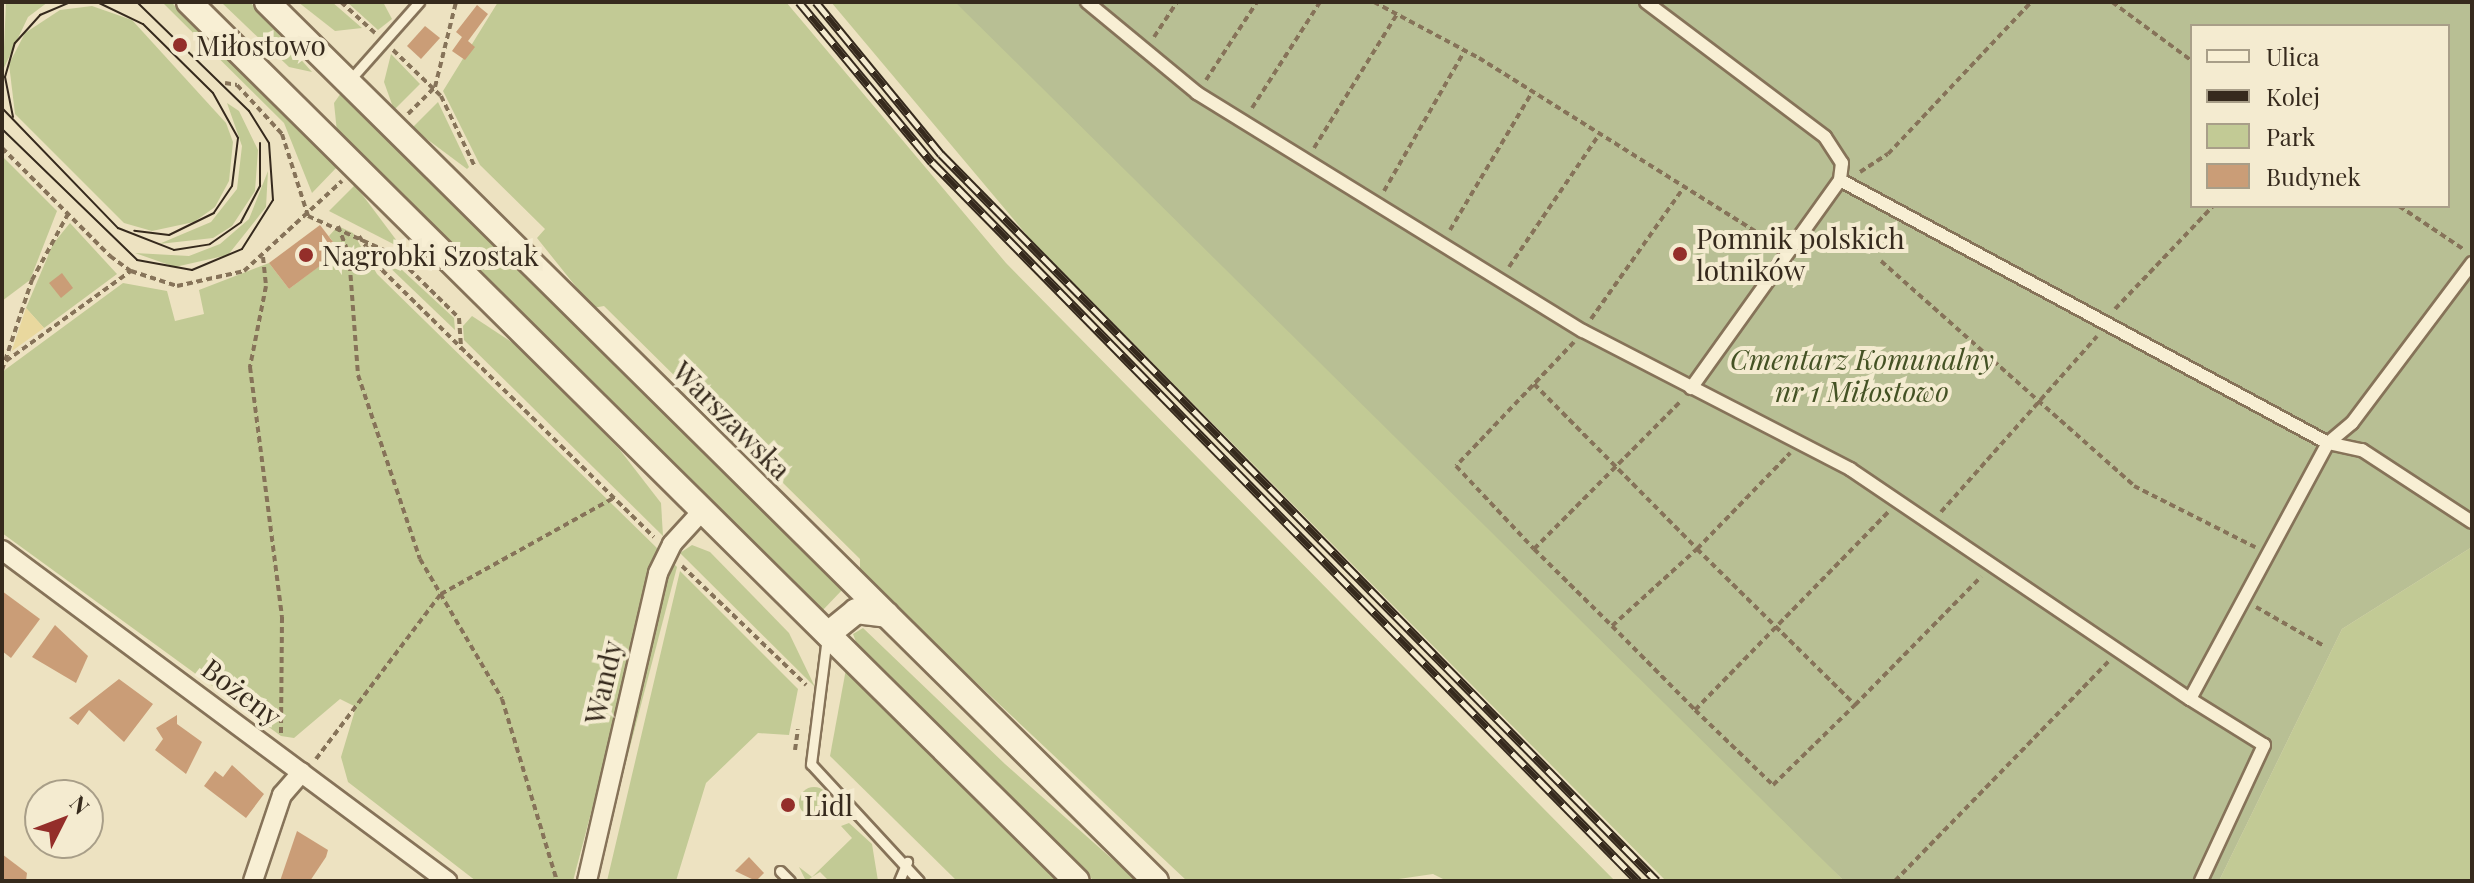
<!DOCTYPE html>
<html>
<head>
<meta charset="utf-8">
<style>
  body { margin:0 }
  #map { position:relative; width:2474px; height:883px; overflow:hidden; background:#ede2c1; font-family:"Playfair Display",serif }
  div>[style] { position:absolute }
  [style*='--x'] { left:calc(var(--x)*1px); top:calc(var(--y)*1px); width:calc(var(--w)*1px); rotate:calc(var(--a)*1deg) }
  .green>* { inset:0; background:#c2ca95 }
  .round { border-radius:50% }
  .sand>* { inset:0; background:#e9d89e }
  .cemetery>* { inset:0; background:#b8bf94 }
  .building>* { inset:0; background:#ca9d77 }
  .path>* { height:4px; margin-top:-2px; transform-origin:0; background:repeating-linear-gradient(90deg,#867359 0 6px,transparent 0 10px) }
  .roads { filter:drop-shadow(2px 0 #867359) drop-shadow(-2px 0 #867359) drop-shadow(0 2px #867359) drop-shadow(0 -2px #867359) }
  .service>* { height:9px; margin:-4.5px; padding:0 4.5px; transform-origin:4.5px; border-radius:4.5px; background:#f8efd4 }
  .pedestrian>* { height:12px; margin:-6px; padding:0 6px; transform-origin:6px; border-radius:6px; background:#f8efd4 }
  .minor>* { height:18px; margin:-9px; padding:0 9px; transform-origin:9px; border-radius:9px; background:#f8efd4 }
  .secondary>* { height:24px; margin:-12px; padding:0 12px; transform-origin:12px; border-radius:12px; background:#f8efd4 }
  .tram>* { height:2px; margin:-1px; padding:0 1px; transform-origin:1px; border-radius:1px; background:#362a1d }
  .rail>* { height:9px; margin-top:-4.5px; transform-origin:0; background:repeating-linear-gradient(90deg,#f4ebd0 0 18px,#362a1d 0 36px); box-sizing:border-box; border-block:2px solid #362a1d }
  .dots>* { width:22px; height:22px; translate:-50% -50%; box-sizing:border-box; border:4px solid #f4ebd0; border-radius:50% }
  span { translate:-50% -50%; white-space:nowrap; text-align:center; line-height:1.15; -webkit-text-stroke:8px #f4ebd0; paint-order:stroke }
  .poi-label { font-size:28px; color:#362a1d }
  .left { translate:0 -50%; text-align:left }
  .park-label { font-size:28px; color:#445224; font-style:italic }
  .street-label { font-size:28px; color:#362a1d }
  .frame { position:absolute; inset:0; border:4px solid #362a1d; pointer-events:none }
  .legend { position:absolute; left:2190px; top:24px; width:260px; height:184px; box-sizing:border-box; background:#f4ebd0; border:2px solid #a89e88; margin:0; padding:10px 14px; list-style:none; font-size:24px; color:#362a1d }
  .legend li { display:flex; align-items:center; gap:16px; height:40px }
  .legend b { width:40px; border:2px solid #a89e88 }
  .north { position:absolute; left:24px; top:779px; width:80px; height:80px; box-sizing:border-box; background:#f4ebd0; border:2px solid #a89e88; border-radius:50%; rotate:48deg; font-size:22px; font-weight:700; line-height:32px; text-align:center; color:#362a1d }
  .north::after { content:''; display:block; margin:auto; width:28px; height:36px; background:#942e2a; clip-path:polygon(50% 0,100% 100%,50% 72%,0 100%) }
</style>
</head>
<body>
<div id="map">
  <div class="green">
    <i style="clip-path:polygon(6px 2px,48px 2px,28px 17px,3px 70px)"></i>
    <i style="clip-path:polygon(162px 2px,171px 2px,337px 167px,312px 193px,284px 123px)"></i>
    <i style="clip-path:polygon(221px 2px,250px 2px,312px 72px,289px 67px)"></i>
    <i style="clip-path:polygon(298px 2px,332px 2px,362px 28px,335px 31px)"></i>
    <i style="clip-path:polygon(347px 2px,383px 2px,392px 19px,378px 30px)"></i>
    <i style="clip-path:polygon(498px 2px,786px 2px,1006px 263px,1615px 881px,1447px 881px,1433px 874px,1385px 881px,1187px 881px,860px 573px,860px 559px,604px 306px,593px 308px,537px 238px,545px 229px,480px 165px,443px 91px)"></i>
    <i style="clip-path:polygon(831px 2px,1071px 2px,1588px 618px,1844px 881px,1666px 881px,1031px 240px)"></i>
    <i style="clip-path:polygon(92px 6px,132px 20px,226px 123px,233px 142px,229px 181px,215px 207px,194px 222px,152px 231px,124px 223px,15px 114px,9px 64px,25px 33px,60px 10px)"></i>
    <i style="clip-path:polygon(391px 54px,420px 84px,394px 110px,384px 82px)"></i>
    <i style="clip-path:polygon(341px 93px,843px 589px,822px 611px,337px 132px,334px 103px)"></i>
    <i style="clip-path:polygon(438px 102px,469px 167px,467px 169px,412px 128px)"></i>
    <i style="clip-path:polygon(227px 103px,239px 111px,258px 150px,255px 191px,232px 226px,213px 238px,159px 244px,211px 222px,237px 189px,242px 146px)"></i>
    <i style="clip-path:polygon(2px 156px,57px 211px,30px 280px,2px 301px)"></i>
    <i style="clip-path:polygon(268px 171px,266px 207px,228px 255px,175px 267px,135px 253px,189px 256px,220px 244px,249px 219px)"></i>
    <i style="clip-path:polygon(355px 185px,403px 249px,329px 211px)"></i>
    <i style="clip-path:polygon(70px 223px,117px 274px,44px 328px,26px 308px,53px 244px)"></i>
    <i style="clip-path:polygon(338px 226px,353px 233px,377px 274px,660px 551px,573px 881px,476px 881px,348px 782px,341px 757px,356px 707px,340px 699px,294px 738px,281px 736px,2px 533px,2px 372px,123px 283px,167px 291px,175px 321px,204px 314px,199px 290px,269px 263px,289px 289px,339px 251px,329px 236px)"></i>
    <i style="clip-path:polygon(374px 244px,454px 318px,455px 330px,383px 261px)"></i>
    <i style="clip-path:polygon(472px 316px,525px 351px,620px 450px,661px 503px,663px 536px,464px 340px,463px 326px)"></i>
    <i style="clip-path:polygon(692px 545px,710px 552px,789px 633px,815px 687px,680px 553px)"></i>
    <i style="clip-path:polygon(2472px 547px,2472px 881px,2219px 881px,2342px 629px)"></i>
    <i style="clip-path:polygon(671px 561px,677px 567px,595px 881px,665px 573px)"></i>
    <i style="clip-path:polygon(680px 571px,798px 689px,789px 735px,758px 733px,706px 783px,676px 881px,607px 881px)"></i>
    <i style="clip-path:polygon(863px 628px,1005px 764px,1137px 881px,1094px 881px,858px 647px,853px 634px)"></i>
    <i style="clip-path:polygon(846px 669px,1061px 881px,957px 881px,830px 756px)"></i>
    <i class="round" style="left:799px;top:787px;width:30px;height:30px"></i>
    <i style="clip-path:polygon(849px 823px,872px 844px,878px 881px,829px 881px,820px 872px,806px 881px,799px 867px,812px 877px,852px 838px,841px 826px)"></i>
  </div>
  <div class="sand">
    <i style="clip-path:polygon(26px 308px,44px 328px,12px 351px,12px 350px)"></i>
  </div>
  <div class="cemetery">
    <i style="clip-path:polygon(evenodd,955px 2px,2472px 2px,2472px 547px,2342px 629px,2219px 881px,1844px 881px,955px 2px,2192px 26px,2448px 26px,2448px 206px,2192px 206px,2192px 26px)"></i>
  </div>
  <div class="building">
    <i style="clip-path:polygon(477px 5px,488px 14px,468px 41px,475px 47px,465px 60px,452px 51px,462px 37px,456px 32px)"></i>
    <i style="clip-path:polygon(425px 26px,440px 38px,421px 59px,407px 46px)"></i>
    <i style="clip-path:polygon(320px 225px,340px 251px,289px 289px,269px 263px)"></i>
    <i style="clip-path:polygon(62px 273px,73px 288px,61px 298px,49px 283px)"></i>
    <i style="clip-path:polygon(2px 591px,40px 619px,11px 658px,2px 651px)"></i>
    <i style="clip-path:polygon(55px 625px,88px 656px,76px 683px,32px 657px)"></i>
    <i style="clip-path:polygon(119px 679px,153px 704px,124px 742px,89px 710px,78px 725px,69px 718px)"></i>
    <i style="clip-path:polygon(177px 715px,177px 724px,202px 742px,186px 774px,155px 750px,163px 739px,156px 728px)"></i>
    <i style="clip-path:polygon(232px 765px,264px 794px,246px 818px,204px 786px,215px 771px,223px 777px)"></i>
    <i style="clip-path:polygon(297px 831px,328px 850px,326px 857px,310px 881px,280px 881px)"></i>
    <i style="clip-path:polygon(2px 854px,27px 873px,26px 881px,2px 881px)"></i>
    <i style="clip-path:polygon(749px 857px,764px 873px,756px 881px,735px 871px)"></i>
  </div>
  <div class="path">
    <i style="--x:341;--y:2;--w:46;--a:42.4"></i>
    <i style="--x:1374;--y:2;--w:119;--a:28.1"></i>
    <i style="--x:1479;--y:58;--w:350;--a:32.1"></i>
    <i style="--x:2112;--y:2;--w:99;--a:36.4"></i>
    <i style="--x:1154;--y:37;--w:42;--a:-56.7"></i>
    <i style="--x:393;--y:50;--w:66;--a:43.8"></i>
    <i style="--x:441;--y:96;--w:79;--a:64.4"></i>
    <i style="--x:1206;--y:80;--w:93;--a:-56.8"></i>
    <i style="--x:225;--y:83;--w:12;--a:9"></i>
    <i style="--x:237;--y:85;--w:67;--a:47.4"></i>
    <i style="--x:282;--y:134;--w:86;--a:72.4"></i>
    <i style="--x:1252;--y:108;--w:126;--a:-57.3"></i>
    <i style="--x:408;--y:114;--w:38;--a:-45"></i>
    <i style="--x:435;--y:87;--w:88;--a:-76.1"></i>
    <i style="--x:2;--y:148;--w:153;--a:45"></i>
    <i style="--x:110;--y:256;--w:26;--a:36"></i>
    <i style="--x:131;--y:271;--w:48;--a:18.1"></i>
    <i style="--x:177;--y:286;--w:69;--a:-12.6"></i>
    <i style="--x:244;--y:271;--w:133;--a:-42.6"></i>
    <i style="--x:1314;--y:148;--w:158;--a:-58.2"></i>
    <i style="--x:1860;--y:172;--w:33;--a:-33"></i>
    <i style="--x:1888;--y:154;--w:209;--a:-46.7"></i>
    <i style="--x:1384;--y:191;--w:163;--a:-60.1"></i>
    <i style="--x:2399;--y:206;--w:77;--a:33.9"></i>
    <i style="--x:308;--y:216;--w:95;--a:24.1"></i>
    <i style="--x:395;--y:255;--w:90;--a:44.5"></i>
    <i style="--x:459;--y:318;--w:32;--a:86"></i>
    <i style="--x:338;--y:226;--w:31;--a:69"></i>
    <i style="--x:349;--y:255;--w:120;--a:85.7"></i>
    <i style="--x:358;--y:375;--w:194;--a:71.4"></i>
    <i style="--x:420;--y:559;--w:162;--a:59.6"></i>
    <i style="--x:502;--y:699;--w:190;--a:73.2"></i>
    <i style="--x:1450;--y:230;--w:162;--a:-59.2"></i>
    <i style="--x:359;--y:236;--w:41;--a:55.9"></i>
    <i style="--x:382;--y:270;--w:381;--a:44.5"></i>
    <i style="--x:263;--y:257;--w:29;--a:84"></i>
    <i style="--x:266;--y:286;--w:83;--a:101.2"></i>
    <i style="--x:250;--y:367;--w:252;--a:82.7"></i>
    <i style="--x:282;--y:617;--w:118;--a:90.5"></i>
    <i style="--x:1881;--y:261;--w:339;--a:41.6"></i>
    <i style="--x:2134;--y:486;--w:136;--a:26.8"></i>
    <i style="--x:1509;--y:267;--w:162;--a:-55.8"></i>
    <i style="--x:2115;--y:309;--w:142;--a:-46.4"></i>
    <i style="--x:1591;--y:319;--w:161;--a:-54.8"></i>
    <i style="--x:1574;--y:342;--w:171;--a:133.6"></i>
    <i style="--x:1456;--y:466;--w:114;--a:46.8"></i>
    <i style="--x:1534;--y:549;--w:209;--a:-45.2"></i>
    <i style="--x:6;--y:361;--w:154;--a:-35.8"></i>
    <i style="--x:2;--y:370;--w:95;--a:-71.6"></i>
    <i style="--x:32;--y:280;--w:75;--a:-61.4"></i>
    <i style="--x:1534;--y:384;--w:232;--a:45.3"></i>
    <i style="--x:1697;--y:549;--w:134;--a:-45.9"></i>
    <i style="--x:2;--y:494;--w:16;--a:90"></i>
    <i style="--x:1941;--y:512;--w:235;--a:-48.4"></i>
    <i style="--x:1534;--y:549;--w:110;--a:44.6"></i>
    <i style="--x:1612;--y:626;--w:115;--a:-42.2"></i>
    <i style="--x:1697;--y:549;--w:222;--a:44.6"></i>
    <i style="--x:1855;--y:705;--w:180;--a:-45.5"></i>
    <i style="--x:682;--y:566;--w:172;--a:43.8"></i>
    <i style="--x:2256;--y:607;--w:78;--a:29.8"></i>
    <i style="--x:1612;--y:626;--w:118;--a:45.3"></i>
    <i style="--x:1695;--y:710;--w:277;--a:-45.7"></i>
    <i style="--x:1695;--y:710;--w:108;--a:43.9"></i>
    <i style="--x:1773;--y:785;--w:115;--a:-44.3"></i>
    <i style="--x:795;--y:750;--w:21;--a:-82"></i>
    <i style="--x:316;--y:759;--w:207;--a:-52.9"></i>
    <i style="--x:441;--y:594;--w:196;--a:-29.1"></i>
    <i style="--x:1895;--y:881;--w:307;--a:-45.8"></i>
  </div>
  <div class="roads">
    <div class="service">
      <i style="--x:348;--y:82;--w:107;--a:-48.4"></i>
      <i style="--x:827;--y:637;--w:128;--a:97.2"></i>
      <i style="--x:811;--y:764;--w:159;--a:47.3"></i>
      <i style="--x:780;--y:871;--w:14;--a:45"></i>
      <i style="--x:899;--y:881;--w:21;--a:-67"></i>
    </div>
    <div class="pedestrian">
      <i style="--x:1087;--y:2;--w:143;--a:39.6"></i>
      <i style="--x:1197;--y:93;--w:453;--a:31.7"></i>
      <i style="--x:1583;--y:331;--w:301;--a:27.3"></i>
      <i style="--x:1850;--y:469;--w:410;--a:34.1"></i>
      <i style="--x:2190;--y:699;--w:291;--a:-61.7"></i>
      <i style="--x:2328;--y:443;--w:31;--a:-40"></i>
      <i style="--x:2352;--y:423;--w:200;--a:-53.1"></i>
      <i style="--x:1646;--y:2;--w:224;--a:37"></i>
      <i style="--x:1825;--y:137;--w:31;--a:57"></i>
      <i style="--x:1842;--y:163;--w:17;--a:97"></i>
      <i style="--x:1840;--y:180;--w:256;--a:125.6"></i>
      <i style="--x:1840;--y:180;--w:554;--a:28.32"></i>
      <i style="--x:2328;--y:443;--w:35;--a:12"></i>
      <i style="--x:2362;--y:450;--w:131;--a:33.2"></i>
      <i style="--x:2190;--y:699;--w:87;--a:31.9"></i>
      <i style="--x:2264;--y:745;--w:150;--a:114.9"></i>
    </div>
    <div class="minor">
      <i style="--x:2;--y:550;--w:555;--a:36.64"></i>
      <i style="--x:253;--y:881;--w:91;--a:-71.4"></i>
      <i style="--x:282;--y:795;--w:30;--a:-49"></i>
      <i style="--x:587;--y:881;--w:316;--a:-77"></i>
      <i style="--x:658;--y:573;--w:32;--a:-64"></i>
      <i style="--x:672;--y:544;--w:46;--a:-47.6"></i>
    </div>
    <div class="secondary">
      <i style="--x:189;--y:2;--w:1249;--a:44.71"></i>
      <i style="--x:267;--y:2;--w:1250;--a:44.68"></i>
      <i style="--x:828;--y:634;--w:36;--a:-39"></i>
      <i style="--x:856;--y:611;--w:31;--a:7"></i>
    </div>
  </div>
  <div class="tram">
    <i style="--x:97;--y:2;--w:51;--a:25.6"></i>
    <i style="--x:143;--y:24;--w:98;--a:44.6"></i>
    <i style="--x:213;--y:93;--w:51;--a:60.9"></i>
    <i style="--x:238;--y:138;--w:48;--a:97.1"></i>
    <i style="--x:232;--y:186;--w:32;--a:124"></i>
    <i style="--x:214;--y:213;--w:50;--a:153.9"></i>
    <i style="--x:169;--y:235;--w:35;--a:-173"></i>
    <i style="--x:2;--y:108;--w:167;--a:46"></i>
    <i style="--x:118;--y:228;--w:60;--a:21.4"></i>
    <i style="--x:174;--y:250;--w:36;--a:-9"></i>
    <i style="--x:210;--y:244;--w:38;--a:-35"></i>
    <i style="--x:241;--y:222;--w:41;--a:-62.2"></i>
    <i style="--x:260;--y:186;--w:43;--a:-90"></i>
    <i style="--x:13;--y:117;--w:41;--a:-101.3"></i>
    <i style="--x:5;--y:77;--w:35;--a:-74"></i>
    <i style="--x:15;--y:43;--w:38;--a:-48"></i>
    <i style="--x:40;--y:15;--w:33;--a:-23"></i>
    <i style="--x:2;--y:129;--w:188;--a:44.1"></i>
    <i style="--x:137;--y:260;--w:56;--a:10.3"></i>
    <i style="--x:192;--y:270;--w:54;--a:-22.8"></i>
    <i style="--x:242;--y:249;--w:58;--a:-57.7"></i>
    <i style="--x:273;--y:200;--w:57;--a:-94"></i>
    <i style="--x:269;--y:143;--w:38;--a:-122"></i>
    <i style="--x:249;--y:111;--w:156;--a:-135.8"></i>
  </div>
  <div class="rail">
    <i style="--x:799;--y:2;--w:208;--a:50.3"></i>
    <i style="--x:932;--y:162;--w:1008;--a:45.52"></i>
    <i style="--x:816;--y:2;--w:197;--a:50.6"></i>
    <i style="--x:941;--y:154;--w:1020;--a:45.44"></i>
  </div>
  <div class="dots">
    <i style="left:180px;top:45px;background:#942e2a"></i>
    <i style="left:1680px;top:254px;background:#942e2a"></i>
    <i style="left:306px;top:255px;background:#942e2a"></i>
    <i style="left:788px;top:805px;background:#942e2a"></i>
  </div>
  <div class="poi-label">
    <span class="left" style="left:196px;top:45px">Miłostowo</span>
    <span class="left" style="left:1696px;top:254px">Pomnik polskich<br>lotników</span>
    <span class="left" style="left:322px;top:255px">Nagrobki Szostak</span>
    <span class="left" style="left:804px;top:805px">Lidl</span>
  </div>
  <div class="park-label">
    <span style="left:1862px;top:375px">Cmentarz Komunalny<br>nr 1 Miłostowo</span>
  </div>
  <div class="street-label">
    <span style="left:732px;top:420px;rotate:45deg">Warszawska</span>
    <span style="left:603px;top:682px;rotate:-77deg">Wandy</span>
    <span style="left:242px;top:692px;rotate:37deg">Bożeny</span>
  </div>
  <div class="frame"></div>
  <ul class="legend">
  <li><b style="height:10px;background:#f8efd4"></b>Ulica</li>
  <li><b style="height:10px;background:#362a1d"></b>Kolej</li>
  <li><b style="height:22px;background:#c2ca95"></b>Park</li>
  <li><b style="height:22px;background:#ca9d77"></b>Budynek</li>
  </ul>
  <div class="north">N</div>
</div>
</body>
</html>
